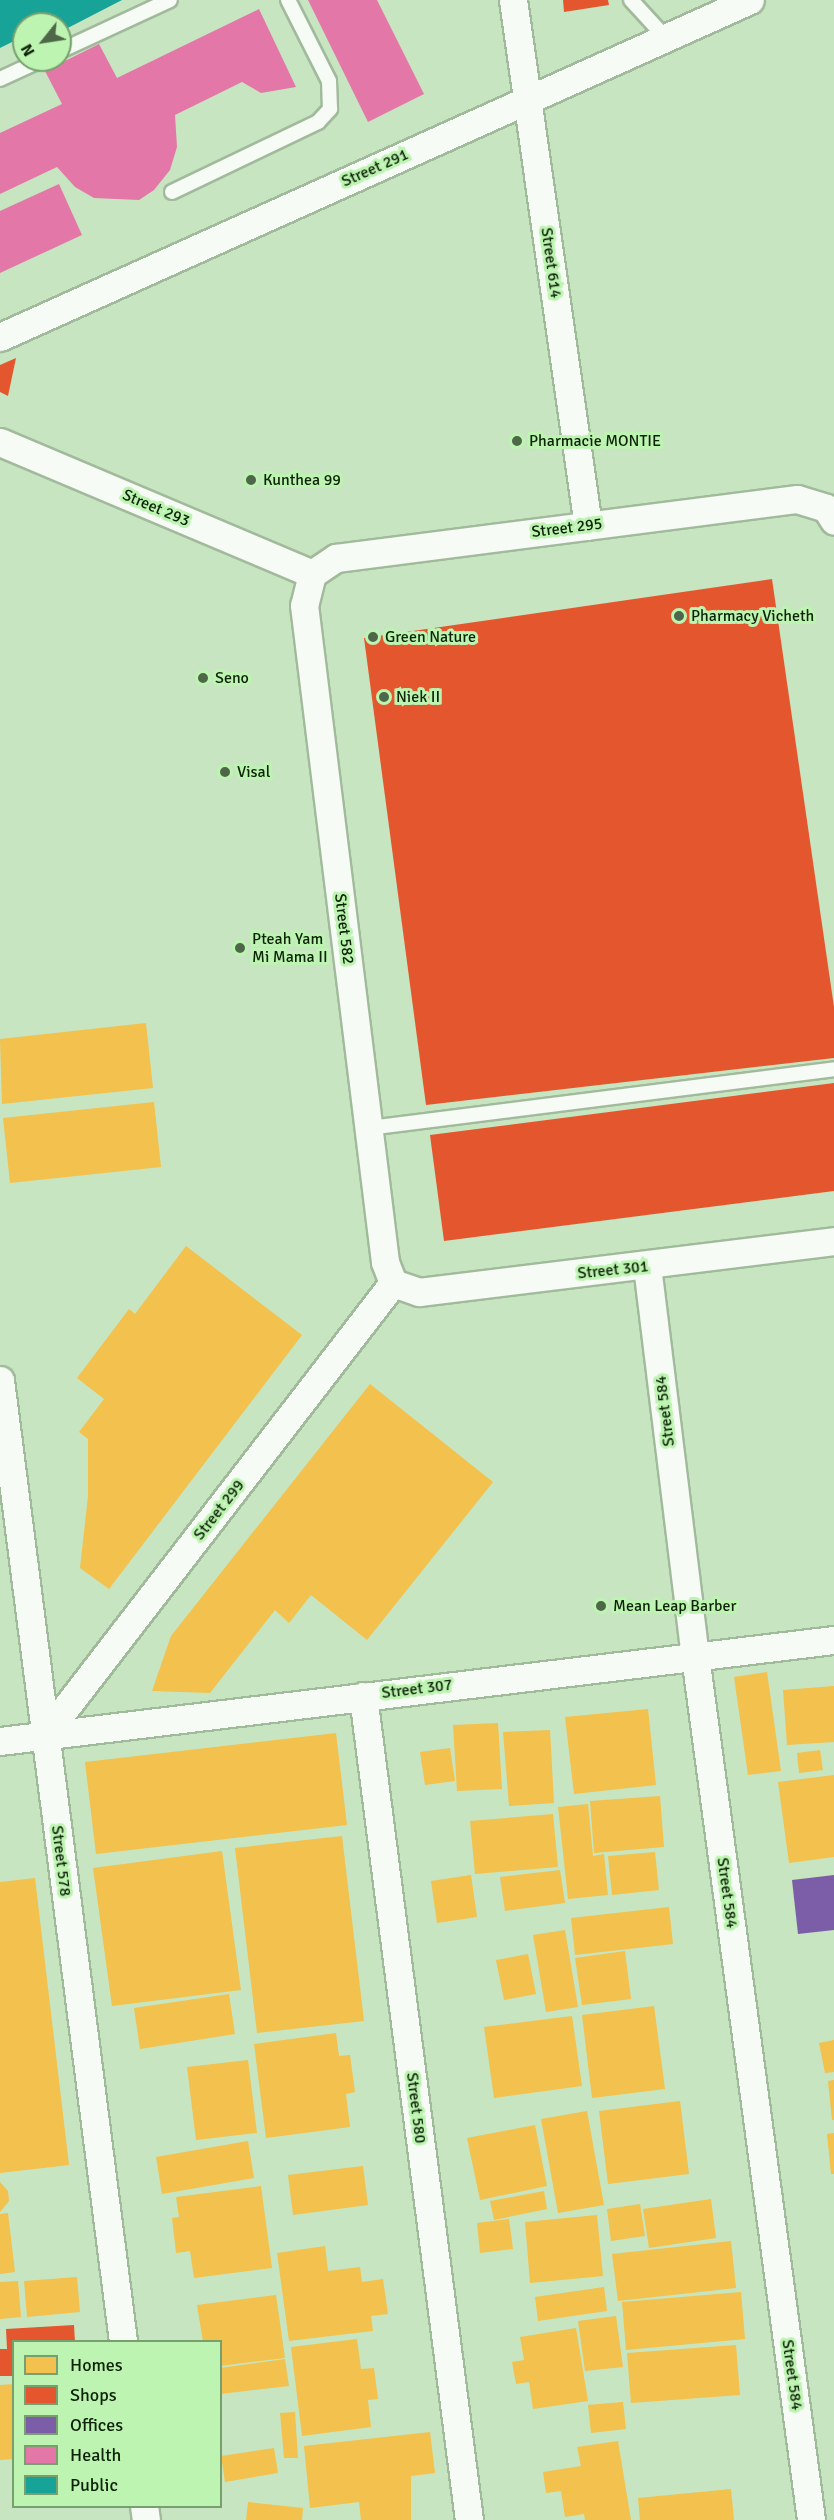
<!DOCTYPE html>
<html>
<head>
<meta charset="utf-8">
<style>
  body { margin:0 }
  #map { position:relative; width:834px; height:2520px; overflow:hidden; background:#c7e5c0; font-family:Signika,sans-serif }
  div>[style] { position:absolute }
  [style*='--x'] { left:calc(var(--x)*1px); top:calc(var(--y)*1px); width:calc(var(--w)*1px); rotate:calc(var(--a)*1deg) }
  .homes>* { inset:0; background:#f2c14e }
  .shops>* { inset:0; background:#e4572e }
  .offices>* { inset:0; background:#7b5ea7 }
  .health>* { inset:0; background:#e377a8 }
  .public>* { inset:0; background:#17a398 }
  .roads { filter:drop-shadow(2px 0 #a2ba9c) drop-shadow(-2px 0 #a2ba9c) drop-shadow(0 2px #a2ba9c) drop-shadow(0 -2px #a2ba9c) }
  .service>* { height:14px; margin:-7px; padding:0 7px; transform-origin:7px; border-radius:7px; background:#f7fbf6 }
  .minor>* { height:27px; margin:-13.5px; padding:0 13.5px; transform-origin:13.5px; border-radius:13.5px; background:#f7fbf6 }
  .dots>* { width:16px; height:16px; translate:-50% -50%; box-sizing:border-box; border:3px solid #bdf4b1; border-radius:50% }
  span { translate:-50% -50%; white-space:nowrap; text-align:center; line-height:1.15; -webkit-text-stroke:6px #bdf4b1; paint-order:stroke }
  .street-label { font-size:16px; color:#0e2309 }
  .poi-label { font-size:16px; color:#0e2309 }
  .left { translate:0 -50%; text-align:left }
  .legend { position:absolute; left:12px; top:2340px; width:210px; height:168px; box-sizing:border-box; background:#bdf4b1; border:2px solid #77a06e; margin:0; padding:8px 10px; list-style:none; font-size:18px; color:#0e2309 }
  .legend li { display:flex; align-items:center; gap:12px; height:30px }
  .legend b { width:30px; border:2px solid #77a06e }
  .north { position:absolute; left:12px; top:12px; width:60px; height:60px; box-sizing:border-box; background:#bdf4b1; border:2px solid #77a06e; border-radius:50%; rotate:240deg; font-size:16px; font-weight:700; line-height:24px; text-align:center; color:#0e2309 }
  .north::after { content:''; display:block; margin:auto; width:21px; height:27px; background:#4f6749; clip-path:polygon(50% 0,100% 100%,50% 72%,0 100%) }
</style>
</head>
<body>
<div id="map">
  <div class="homes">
    <i style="clip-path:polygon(146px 1023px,153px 1088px,2px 1104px,0 1039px)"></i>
    <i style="clip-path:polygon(154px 1102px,161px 1167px,10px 1183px,3px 1118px)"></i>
    <i style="clip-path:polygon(186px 1246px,302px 1335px,109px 1589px,80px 1568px,88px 1496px,88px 1439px,79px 1432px,104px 1399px,77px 1378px,129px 1309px,135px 1314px)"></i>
    <i style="clip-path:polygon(370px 1384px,493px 1482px,367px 1640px,311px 1595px,289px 1623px,275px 1610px,210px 1693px,152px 1691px,171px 1636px)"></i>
    <i style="clip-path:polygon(767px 1672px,781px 1771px,748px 1775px,734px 1677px)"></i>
    <i style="clip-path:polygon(834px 1686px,834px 1742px,787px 1745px,783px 1690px)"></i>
    <i style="clip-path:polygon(648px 1709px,656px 1785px,574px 1794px,565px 1717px)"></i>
    <i style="clip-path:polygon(498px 1723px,502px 1789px,457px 1791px,453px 1725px)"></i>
    <i style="clip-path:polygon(550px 1730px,554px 1803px,509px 1806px,503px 1732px)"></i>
    <i style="clip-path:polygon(336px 1733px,347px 1825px,96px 1854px,85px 1762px)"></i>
    <i style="clip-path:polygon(450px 1748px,455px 1781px,425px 1785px,420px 1752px)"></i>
    <i style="clip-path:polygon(820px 1750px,823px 1770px,799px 1773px,797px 1753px)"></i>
    <i style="clip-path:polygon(834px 1775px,834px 1857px,789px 1863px,778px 1782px)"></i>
    <i style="clip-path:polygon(660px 1796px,664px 1847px,594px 1853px,590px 1801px)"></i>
    <i style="clip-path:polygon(588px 1804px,593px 1856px,604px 1854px,608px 1895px,568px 1899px,558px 1807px)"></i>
    <i style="clip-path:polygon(553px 1814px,558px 1867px,475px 1874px,470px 1821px)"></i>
    <i style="clip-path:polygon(342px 1836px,364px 2021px,257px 2033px,235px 1848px)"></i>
    <i style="clip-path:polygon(222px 1851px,241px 1990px,112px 2006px,93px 1868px)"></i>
    <i style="clip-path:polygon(655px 1852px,659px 1890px,612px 1895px,608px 1856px)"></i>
    <i style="clip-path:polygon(560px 1870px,565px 1903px,505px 1911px,500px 1877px)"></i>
    <i style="clip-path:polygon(471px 1875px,477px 1917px,437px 1923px,431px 1881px)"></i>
    <i style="clip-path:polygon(35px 1878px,69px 2165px,0 2173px,0 1882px)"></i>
    <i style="clip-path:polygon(669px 1907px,673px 1944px,575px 1955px,571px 1918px)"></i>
    <i style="clip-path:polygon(565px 1930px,578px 2007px,546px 2012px,533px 1935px)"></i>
    <i style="clip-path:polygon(625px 1951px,631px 1999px,582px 2005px,575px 1958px)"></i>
    <i style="clip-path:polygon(528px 1954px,536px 1994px,504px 2000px,496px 1960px)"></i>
    <i style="clip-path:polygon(229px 1994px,235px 2034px,140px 2049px,134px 2008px)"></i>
    <i style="clip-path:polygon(654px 2006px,665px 2089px,592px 2098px,582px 2015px)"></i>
    <i style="clip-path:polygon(572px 2016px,582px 2086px,494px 2098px,484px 2027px)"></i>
    <i style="clip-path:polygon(336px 2033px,339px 2056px,350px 2055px,355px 2092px,346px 2094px,350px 2127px,266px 2138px,254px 2044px)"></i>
    <i style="clip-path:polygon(834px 2040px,834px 2072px,825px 2073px,819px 2043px)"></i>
    <i style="clip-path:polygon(248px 2060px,257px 2133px,196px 2140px,187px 2067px)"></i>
    <i style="clip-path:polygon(834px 2080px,834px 2120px,832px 2120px,828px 2081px)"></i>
    <i style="clip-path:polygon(680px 2101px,689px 2174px,608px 2184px,599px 2111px)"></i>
    <i style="clip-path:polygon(587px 2111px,604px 2205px,558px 2213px,541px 2119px)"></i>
    <i style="clip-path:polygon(535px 2125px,547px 2186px,480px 2200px,467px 2138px)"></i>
    <i style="clip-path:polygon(834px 2133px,834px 2174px,831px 2174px,827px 2134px)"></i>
    <i style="clip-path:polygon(248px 2141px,254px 2178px,162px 2194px,156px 2157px)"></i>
    <i style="clip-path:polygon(363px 2166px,368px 2205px,293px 2215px,288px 2175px)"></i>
    <i style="clip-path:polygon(0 2182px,8px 2191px,9px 2201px,0 2212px)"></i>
    <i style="clip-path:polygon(261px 2186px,272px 2268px,194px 2278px,190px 2251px,176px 2253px,172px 2218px,179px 2217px,176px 2197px)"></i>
    <i style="clip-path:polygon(544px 2191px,547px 2209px,494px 2220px,490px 2201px)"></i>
    <i style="clip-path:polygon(711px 2199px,716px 2238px,649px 2248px,643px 2209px)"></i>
    <i style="clip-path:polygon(640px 2204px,645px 2236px,611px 2241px,607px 2209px)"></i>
    <i style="clip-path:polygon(8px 2213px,15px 2272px,0 2274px,0 2214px)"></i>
    <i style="clip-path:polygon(597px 2215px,603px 2276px,530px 2283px,525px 2222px)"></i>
    <i style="clip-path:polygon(509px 2219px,513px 2249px,480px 2253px,477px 2223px)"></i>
    <i style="clip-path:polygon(731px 2241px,736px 2288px,618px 2301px,612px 2254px)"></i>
    <i style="clip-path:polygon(325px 2246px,328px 2271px,360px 2267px,362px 2282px,383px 2279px,388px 2314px,371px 2316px,373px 2331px,289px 2341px,277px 2253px)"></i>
    <i style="clip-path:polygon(77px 2277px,80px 2312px,27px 2317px,24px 2281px)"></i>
    <i style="clip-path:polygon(18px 2281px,21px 2317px,0 2319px,0 2282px)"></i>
    <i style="clip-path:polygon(604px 2287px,607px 2311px,538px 2321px,535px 2297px)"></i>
    <i style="clip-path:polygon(741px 2292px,745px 2339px,626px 2350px,622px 2302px)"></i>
    <i style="clip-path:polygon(276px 2295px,285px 2358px,220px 2366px,220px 2342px,203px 2342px,197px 2305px)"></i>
    <i style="clip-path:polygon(616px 2316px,623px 2367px,585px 2371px,578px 2321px)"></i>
    <i style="clip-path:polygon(576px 2328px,588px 2401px,533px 2409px,529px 2382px,516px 2384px,512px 2362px,524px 2360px,520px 2337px)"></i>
    <i style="clip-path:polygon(357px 2339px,361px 2369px,374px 2368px,378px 2399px,368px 2400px,371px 2427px,302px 2436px,291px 2347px)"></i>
    <i style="clip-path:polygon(736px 2345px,740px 2395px,631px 2403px,627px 2353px)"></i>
    <i style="clip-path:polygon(285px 2359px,289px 2386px,220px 2394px,220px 2368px)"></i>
    <i style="clip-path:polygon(14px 2384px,14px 2459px,0 2460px,0 2385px)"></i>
    <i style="clip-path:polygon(623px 2402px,626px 2429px,591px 2433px,588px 2405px)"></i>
    <i style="clip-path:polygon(295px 2412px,298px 2458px,284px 2458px,280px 2413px)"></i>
    <i style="clip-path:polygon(430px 2432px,435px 2473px,411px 2476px,411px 2520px,361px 2520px,359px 2502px,310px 2508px,304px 2446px)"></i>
    <i style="clip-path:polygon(618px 2441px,631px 2520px,585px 2520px,584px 2514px,565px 2517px,561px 2491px,546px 2493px,543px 2472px,581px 2466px,577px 2447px)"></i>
    <i style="clip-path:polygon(274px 2448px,278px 2473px,225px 2482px,221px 2456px)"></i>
    <i style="clip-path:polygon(731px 2489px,734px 2520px,640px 2520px,638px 2498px)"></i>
    <i style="clip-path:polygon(248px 2502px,303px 2508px,302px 2520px,246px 2520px)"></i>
  </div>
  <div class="shops">
    <i style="clip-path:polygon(563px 0,608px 0,609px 5px,564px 12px)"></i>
    <i style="clip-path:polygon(16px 358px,8px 396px,0 392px,0 365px)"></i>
    <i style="clip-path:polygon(772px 579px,834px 1007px,834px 1058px,426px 1105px,364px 638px)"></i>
    <i style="clip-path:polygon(834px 1083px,834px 1191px,444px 1241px,430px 1135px)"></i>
    <i style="clip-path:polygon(74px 2325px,75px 2342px,14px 2342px,14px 2376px,0 2376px,0 2349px,7px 2349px,6px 2329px)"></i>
  </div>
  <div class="offices">
    <i style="clip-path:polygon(834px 1875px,834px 1930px,798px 1934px,792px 1880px)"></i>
  </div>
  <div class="health">
    <i style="clip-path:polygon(308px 0,377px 0,424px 94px,368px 122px)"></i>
    <i style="clip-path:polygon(259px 9px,296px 87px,261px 93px,242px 82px,175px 115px,177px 147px,170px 170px,154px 190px,139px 200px,94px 198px,75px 187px,57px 167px,0 194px,0 133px,62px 104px,45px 71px,99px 44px,117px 78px)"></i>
    <i style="clip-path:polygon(59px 184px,82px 235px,0 273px,0 211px)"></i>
  </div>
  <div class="public">
    <i style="clip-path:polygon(0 0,122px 0,60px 32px,60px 24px,24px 24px,24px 36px,0 48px)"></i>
  </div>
  <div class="roads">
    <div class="service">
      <i style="--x:631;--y:0;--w:52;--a:47.4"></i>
      <i style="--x:60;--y:51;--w:121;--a:-24.9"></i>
      <i style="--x:0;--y:79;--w:45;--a:-24.9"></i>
      <i style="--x:172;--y:192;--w:162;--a:-25.6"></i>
      <i style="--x:318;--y:122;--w:18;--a:-47"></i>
      <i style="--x:330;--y:109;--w:28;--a:-92"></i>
      <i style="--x:329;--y:81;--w:91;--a:-116.8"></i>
      <i style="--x:369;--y:1128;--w:469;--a:-7.2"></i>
    </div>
    <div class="minor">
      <i style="--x:513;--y:0;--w:531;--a:81.89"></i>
      <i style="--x:0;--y:337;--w:822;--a:-24.2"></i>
      <i style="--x:0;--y:442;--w:339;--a:22.9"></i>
      <i style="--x:312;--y:574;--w:32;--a:104"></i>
      <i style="--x:304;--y:605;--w:662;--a:82.97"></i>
      <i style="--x:385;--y:1262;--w:22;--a:69"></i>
      <i style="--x:312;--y:574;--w:29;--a:-34"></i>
      <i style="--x:336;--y:558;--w:465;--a:-7.3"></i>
      <i style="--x:797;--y:499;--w:30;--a:17"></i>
      <i style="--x:826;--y:508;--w:15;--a:58"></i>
      <i style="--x:647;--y:1266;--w:393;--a:83"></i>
      <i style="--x:695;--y:1656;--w:872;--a:82.35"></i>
      <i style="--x:393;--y:1283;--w:28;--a:19"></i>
      <i style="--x:419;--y:1292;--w:418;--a:-7"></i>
      <i style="--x:0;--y:1380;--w:970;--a:82.71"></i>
      <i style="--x:363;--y:1696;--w:831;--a:82.67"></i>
      <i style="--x:44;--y:1736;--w:572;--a:-52.39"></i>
      <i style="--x:0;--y:1741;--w:840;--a:-6.91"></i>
      <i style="--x:144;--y:2506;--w:14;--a:82"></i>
    </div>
  </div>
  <div class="dots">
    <i style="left:517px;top:441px;background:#4f6749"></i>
    <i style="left:251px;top:480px;background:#4f6749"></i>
    <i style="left:679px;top:616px;background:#4f6749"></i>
    <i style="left:373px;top:637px;background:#4f6749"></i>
    <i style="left:203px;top:678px;background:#4f6749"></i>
    <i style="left:384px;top:697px;background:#4f6749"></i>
    <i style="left:225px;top:772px;background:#4f6749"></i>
    <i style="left:240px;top:948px;background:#4f6749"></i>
    <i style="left:601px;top:1606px;background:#4f6749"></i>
  </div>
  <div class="street-label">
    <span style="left:375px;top:168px;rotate:-24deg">Street 291</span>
    <span style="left:551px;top:263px;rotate:82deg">Street 614</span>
    <span style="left:156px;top:508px;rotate:23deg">Street 293</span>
    <span style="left:567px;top:528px;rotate:-7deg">Street 295</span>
    <span style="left:344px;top:929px;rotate:83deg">Street 582</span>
    <span style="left:613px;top:1270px;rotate:-6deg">Street 301</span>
    <span style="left:665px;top:1411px;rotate:-97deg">Street 584</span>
    <span style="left:219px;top:1510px;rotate:-52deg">Street 299</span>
    <span style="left:417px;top:1689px;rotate:-7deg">Street 307</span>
    <span style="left:61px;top:1861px;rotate:83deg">Street 578</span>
    <span style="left:727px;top:1893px;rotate:82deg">Street 584</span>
    <span style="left:416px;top:2108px;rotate:83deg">Street 580</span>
    <span style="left:792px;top:2375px;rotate:82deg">Street 584</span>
  </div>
  <div class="poi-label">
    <span class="left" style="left:529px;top:441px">Pharmacie MONTIE</span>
    <span class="left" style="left:263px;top:480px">Kunthea 99</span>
    <span class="left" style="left:691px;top:616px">Pharmacy Vicheth</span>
    <span class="left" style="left:385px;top:637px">Green Nature</span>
    <span class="left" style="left:215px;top:678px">Seno</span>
    <span class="left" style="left:396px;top:697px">Niek II</span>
    <span class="left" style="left:237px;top:772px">Visal</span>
    <span class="left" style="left:252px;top:948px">Pteah Yam<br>Mi Mama II</span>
    <span class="left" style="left:613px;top:1606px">Mean Leap Barber</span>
  </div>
  <ul class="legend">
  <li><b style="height:16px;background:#f2c14e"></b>Homes</li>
  <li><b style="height:16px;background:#e4572e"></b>Shops</li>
  <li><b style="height:16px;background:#7b5ea7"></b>Offices</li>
  <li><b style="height:16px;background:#e377a8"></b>Health</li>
  <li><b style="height:16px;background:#17a398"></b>Public</li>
  </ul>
  <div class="north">N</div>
</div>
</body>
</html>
